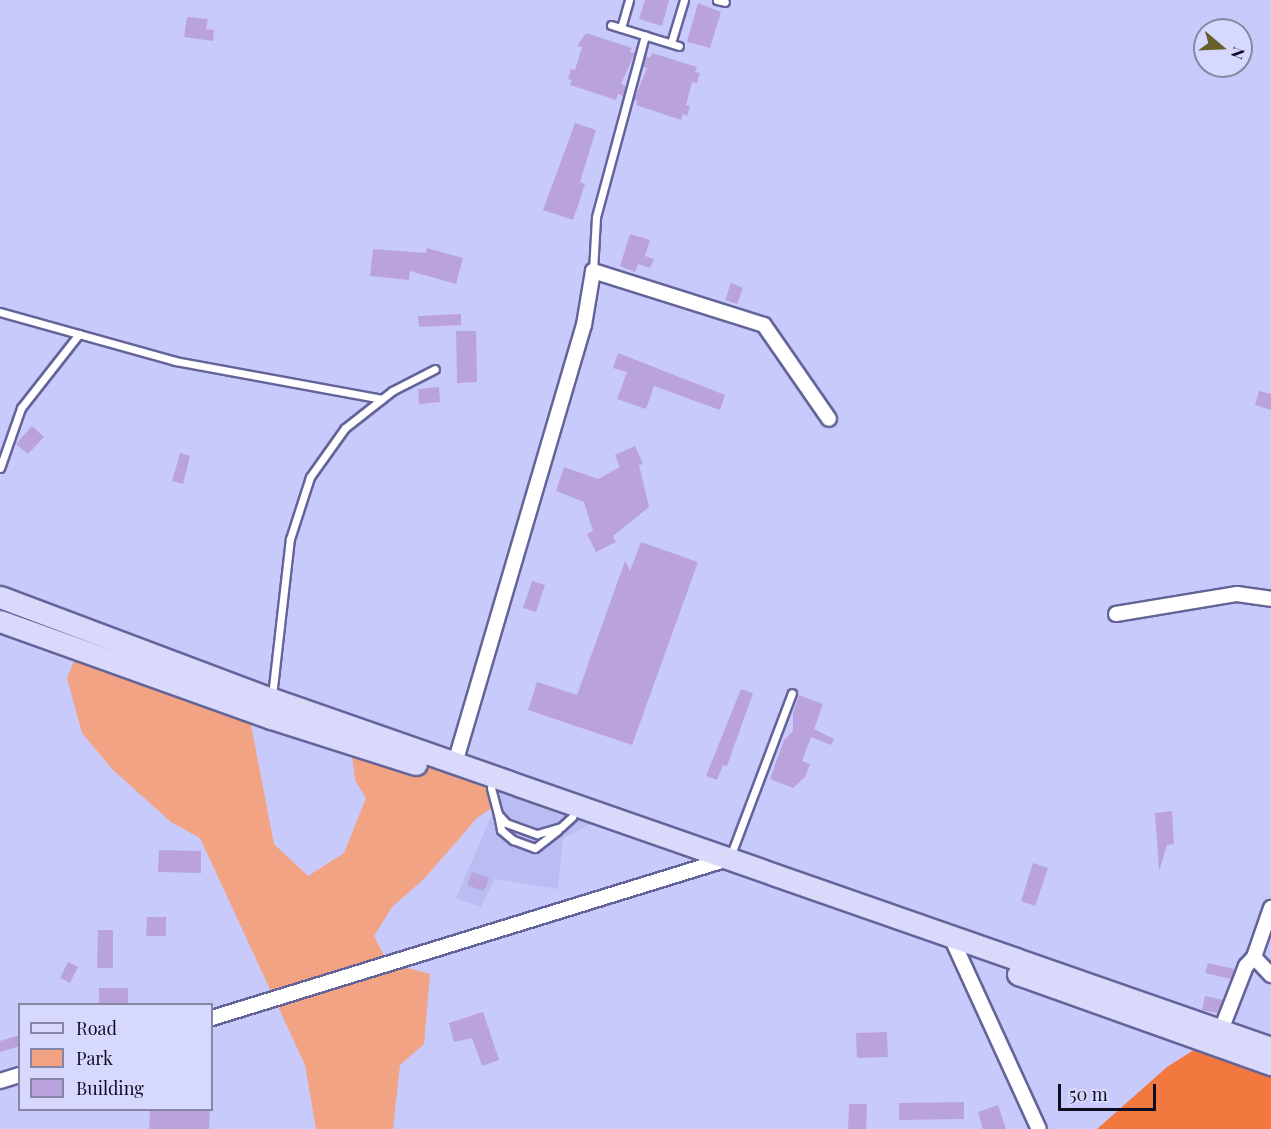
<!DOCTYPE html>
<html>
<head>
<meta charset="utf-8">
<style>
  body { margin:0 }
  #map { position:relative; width:1271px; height:1129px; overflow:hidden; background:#c8cafb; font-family:"Playfair Display",serif }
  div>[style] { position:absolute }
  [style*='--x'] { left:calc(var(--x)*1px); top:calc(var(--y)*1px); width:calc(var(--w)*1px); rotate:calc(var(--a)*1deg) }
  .built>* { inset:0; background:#babcf2 }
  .green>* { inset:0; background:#f2a383 }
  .forest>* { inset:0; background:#f37840 }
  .building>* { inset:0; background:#baa3dc }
  .roads { filter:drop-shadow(2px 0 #64649a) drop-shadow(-2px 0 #64649a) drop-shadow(0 2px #64649a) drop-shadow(0 -2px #64649a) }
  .lane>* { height:7px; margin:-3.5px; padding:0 3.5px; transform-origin:3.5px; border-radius:3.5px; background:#fff }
  .street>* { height:14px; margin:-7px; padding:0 7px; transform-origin:7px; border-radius:7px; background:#fff }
  .primary>* { height:21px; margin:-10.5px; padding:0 10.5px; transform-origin:10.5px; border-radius:10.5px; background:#d9dafb }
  span { translate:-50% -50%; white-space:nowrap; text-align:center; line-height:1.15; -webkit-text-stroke:4.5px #d7d8fd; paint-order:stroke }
  .legend { position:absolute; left:18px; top:1003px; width:195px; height:108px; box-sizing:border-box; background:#d7d8fd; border:2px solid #8787a5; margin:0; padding:8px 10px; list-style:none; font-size:18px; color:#0e0d22 }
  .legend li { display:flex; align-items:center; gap:12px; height:30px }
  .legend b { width:30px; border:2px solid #8787a5 }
  .north { position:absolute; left:1193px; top:18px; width:60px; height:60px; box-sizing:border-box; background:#d7d8fd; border:2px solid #8787a5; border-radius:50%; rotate:109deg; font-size:16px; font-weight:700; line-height:24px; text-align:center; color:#0e0d22 }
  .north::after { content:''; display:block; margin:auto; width:21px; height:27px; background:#65602c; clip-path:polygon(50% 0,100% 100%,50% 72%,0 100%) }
  .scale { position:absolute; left:1058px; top:1084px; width:98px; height:27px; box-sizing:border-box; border:3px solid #0e0d22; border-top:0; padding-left:8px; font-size:18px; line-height:21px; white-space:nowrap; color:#0e0d22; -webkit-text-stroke:4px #d7d8fd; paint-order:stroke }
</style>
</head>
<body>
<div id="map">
  <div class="built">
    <i style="clip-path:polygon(490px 781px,601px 819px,563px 838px,558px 889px,495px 879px,481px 907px,456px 898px,496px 805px)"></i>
  </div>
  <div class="green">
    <i style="clip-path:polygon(84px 637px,245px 694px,274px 844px,308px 876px,344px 853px,366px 798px,355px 780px,349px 731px,490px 781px,496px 805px,477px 818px,424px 879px,392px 907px,374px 936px,388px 963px,430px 974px,424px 1044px,400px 1065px,393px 1129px,316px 1129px,305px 1065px,200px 838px,171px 822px,112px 769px,82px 733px,67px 678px)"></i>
  </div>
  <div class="forest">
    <i style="clip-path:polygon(1219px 1034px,1271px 1053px,1271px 1129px,1097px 1129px,1167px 1067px)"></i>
  </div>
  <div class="building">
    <i style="clip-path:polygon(645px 0,669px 0,662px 26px,639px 19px)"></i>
    <i style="clip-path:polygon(698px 3px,721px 12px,710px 48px,687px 42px)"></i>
    <i style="clip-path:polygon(187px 17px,208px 19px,206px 29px,214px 30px,213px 41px,184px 37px)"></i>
    <i style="clip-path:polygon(586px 33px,632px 48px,630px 52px,635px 53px,621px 84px,626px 86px,623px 96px,618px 94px,616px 100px,570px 85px,572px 80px,568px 79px,571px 69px,575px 70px,582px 47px,577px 46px)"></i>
    <i style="clip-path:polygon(652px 53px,697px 67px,695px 72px,700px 73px,697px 83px,692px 82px,686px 105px,690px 106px,687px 116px,683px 114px,681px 120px,636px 105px,638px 101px,634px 100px,647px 68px,642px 67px,645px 56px,650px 58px)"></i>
    <i style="clip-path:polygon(575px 123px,596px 130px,580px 182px,585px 184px,573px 220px,543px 210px)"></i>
    <i style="clip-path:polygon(630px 234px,650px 240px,645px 256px,654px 259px,650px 268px,638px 264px,635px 272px,620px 266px)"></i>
    <i style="clip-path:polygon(427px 248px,463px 258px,456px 284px,410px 271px,409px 280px,370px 276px,373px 249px,426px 253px)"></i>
    <i style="clip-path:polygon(731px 283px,743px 288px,737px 304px,725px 300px)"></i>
    <i style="clip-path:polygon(461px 314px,461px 325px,419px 327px,418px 316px)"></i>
    <i style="clip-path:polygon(456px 331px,476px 331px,477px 382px,457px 383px)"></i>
    <i style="clip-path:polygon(618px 353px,725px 395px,720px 410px,654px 386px,646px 409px,617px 399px,627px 372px,613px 368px)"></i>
    <i style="clip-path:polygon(439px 387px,440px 402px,419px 404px,418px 389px)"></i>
    <i style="clip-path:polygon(1259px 391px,1271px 394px,1271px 410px,1255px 405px)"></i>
    <i style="clip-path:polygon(32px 426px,44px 437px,28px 454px,16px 444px)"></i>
    <i style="clip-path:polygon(635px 446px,643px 464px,639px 465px,649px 507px,613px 536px,616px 542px,596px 552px,587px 534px,593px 531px,584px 502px,556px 491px,564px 467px,598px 479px,620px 467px,615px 455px)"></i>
    <i style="clip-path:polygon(180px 453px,190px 456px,183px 484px,172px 481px)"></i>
    <i style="clip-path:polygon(641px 542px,698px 562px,632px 745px,528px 710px,537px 682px,577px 695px,625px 561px,630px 571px)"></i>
    <i style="clip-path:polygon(532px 581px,545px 585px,536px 612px,523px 608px)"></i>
    <i style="clip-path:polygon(741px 689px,753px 693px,727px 766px,723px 765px,717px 780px,706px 776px)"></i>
    <i style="clip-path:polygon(799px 695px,823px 704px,814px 729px,834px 739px,831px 745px,811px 737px,802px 761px,810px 764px,805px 777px,793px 788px,770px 779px,784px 740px,793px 731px,793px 713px)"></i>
    <i style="clip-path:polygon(1172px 811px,1174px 844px,1167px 845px,1159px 871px,1155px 813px)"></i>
    <i style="clip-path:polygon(159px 850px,201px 851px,201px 873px,158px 872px)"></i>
    <i style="clip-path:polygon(1033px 863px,1048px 868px,1035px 906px,1021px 901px)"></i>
    <i style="clip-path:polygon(472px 872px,489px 878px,484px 891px,467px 885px)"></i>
    <i style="clip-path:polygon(147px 917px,166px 917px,166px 936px,146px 936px)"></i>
    <i style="clip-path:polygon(98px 930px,113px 930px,113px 968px,97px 968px)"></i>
    <i style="clip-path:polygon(68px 962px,78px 967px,70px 983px,60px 978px)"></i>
    <i style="clip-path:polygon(1208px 963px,1235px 969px,1231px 979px,1205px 973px)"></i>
    <i style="clip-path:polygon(99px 988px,128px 988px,128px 1005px,99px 1005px)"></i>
    <i style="clip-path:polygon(1205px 996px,1223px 1000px,1218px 1013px,1202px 1010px)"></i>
    <i style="clip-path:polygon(483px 1012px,499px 1060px,482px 1066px,472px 1038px,454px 1042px,449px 1023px)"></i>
    <i style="clip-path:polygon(887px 1032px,888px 1057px,857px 1058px,856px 1033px)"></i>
    <i style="clip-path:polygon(20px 1035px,20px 1046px,0 1052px,0 1041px)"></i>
    <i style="clip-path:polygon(964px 1102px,964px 1119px,899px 1120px,899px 1103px)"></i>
    <i style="clip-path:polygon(849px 1104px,867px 1104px,866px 1129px,848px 1129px)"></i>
    <i style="clip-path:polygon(998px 1105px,1006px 1129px,983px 1129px,978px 1112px)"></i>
    <i style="clip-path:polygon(150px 1110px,210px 1110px,209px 1129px,149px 1129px)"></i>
  </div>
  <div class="roads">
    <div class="lane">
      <i style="--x:717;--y:0;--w:8;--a:14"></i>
      <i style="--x:611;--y:25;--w:71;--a:17.2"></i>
      <i style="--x:621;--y:28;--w:29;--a:-74"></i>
      <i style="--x:671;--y:43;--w:45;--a:-73.2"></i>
      <i style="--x:593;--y:271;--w:54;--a:-86.8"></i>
      <i style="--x:596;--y:217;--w:188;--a:-74.9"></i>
      <i style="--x:0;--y:312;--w:182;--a:15.6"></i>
      <i style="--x:175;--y:361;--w:210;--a:10.4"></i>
      <i style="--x:0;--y:468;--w:64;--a:-70.7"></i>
      <i style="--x:21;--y:408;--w:94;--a:-51.9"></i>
      <i style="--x:272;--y:696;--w:158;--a:-83.5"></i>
      <i style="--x:290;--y:539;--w:65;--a:-72.1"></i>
      <i style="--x:310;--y:477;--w:60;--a:-54.5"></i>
      <i style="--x:345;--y:428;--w:60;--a:-38.2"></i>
      <i style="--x:392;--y:391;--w:48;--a:-27.1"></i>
      <i style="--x:491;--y:788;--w:27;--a:75"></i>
      <i style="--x:498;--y:814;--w:12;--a:48"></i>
      <i style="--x:506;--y:823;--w:33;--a:20"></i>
      <i style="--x:537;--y:834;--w:25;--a:-16"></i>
      <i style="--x:561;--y:827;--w:15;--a:-42"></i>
      <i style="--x:498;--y:814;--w:16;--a:79"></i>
      <i style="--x:501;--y:830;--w:16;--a:40"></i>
      <i style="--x:513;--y:840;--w:23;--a:20"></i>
      <i style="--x:535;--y:848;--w:29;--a:-38"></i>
      <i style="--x:730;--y:857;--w:175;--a:-69.3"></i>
    </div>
    <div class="street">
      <i style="--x:1116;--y:614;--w:123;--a:-9.4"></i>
      <i style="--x:1237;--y:594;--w:34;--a:8"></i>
      <i style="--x:455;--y:763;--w:457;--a:-73.6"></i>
      <i style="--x:584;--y:325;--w:55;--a:-80.5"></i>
      <i style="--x:593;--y:271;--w:179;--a:17.5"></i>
      <i style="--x:764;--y:325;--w:114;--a:55.3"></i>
      <i style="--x:950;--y:935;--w:213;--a:65.4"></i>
      <i style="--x:1254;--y:957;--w:25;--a:47"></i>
      <i style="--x:212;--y:1018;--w:540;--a:-17.13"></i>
      <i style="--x:1221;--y:1030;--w:69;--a:-68.7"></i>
      <i style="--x:1246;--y:966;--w:12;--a:-48"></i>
      <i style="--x:1254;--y:957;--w:52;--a:-70.9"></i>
      <i style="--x:0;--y:1081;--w:21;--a:-17"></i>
    </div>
    <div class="primary">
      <i style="--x:0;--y:597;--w:290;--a:20.6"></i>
      <i style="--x:272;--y:699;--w:1058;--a:19.26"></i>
      <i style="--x:0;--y:621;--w:288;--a:19.7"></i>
      <i style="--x:271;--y:718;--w:152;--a:17.6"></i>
      <i style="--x:1018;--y:974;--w:269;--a:19.6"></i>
    </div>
  </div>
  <ul class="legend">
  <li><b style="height:8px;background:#d9dafb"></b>Road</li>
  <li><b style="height:16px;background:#f2a383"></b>Park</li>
  <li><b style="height:16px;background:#baa3dc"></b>Building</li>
  </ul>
  <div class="north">N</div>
  <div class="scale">50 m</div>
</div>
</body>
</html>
